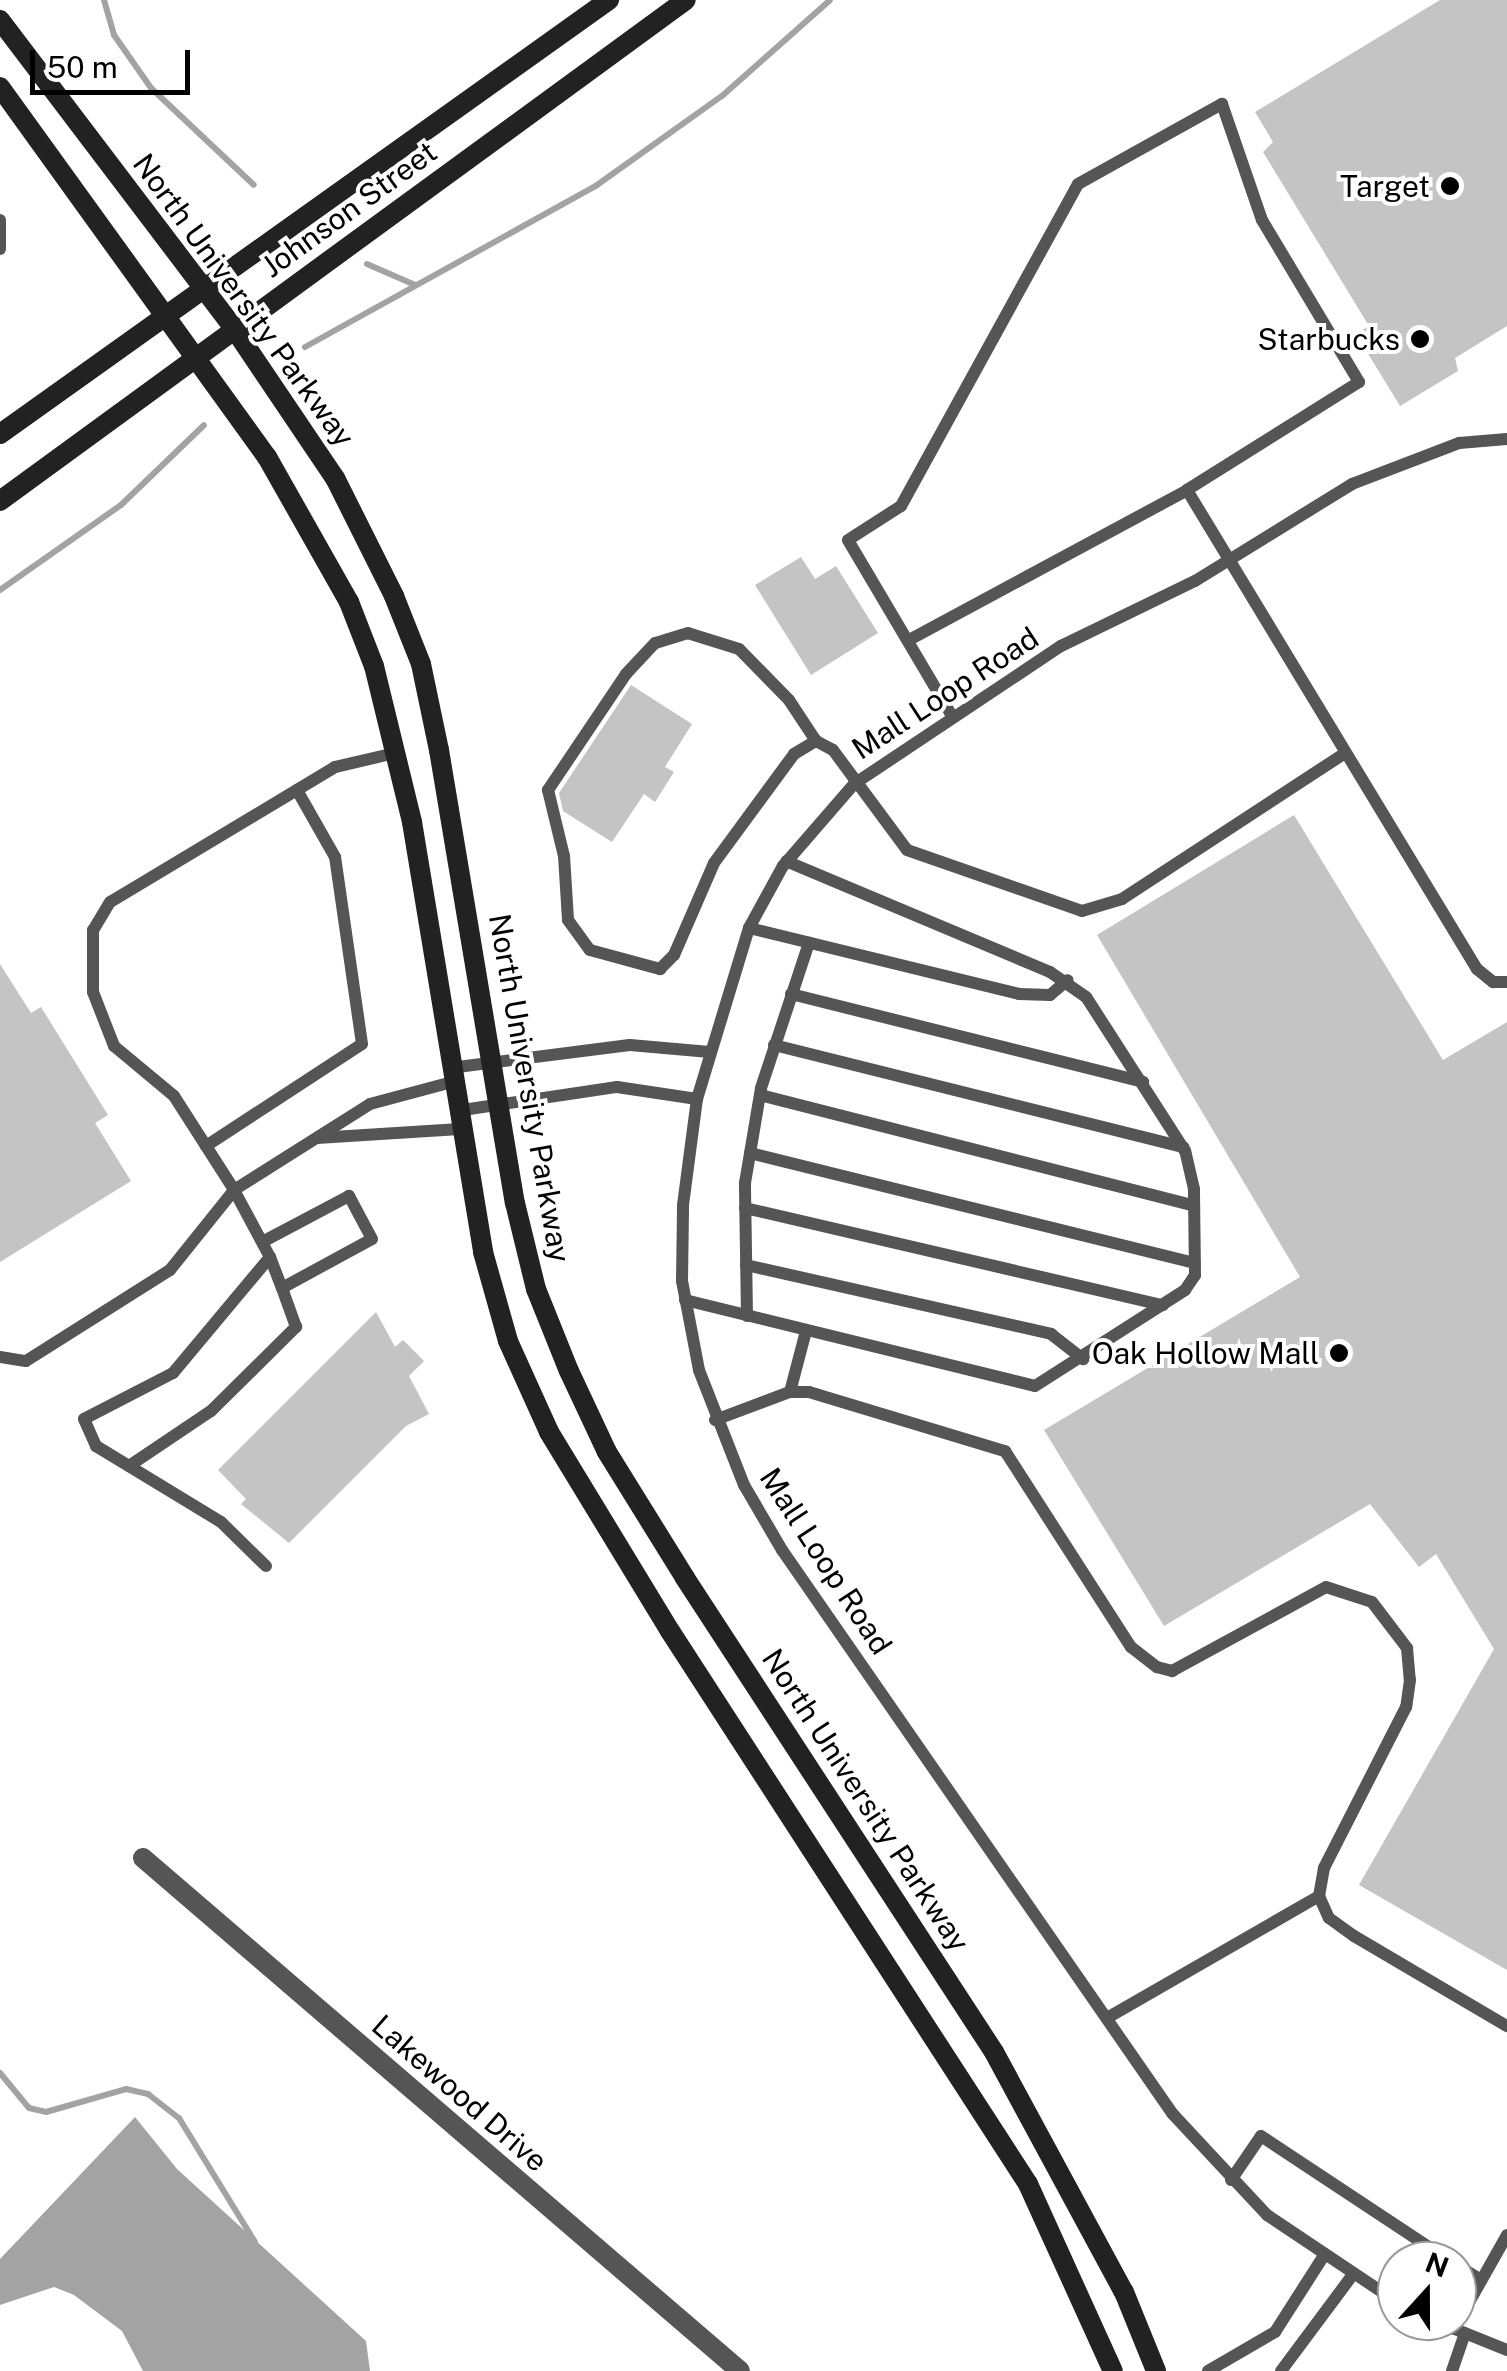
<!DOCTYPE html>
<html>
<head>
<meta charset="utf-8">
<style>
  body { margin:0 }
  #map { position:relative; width:1507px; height:2371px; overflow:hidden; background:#fff; font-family:"Public Sans",sans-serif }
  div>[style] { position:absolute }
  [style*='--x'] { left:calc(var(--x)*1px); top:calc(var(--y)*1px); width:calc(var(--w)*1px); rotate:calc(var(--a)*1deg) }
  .water>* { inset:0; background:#a3a3a3 }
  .stream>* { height:6px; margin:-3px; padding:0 3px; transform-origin:3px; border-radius:3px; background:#a3a3a3 }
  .building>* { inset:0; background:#c4c4c4 }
  .lane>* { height:12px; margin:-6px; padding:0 6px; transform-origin:6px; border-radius:6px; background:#555 }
  .street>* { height:20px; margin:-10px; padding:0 10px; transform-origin:10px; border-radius:10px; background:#555 }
  .secondary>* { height:20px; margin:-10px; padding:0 10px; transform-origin:10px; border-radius:10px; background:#222 }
  .dots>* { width:28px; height:28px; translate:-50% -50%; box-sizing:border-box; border:5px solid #fff; border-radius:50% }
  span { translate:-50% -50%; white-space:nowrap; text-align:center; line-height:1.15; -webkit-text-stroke:8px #fff; paint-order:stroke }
  .poi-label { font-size:30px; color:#000 }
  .right { translate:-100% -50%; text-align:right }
  .street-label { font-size:30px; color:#000 }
  .north { position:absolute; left:1377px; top:2241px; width:100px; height:100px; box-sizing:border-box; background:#fff; border:2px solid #999; border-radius:50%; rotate:21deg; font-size:28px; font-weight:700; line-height:40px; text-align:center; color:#000 }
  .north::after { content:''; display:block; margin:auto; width:35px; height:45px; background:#000; clip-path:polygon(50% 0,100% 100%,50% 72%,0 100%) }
  .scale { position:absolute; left:30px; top:50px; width:160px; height:45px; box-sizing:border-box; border:5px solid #000; border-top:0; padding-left:12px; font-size:30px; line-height:35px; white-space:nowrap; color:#000; -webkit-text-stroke:8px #fff; paint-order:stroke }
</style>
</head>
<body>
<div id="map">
  <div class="water">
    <i style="clip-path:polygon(135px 2117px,177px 2169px,366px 2341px,370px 2371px,143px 2371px,122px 2331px,74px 2295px,54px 2287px,0 2305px,0 2259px)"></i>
  </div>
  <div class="stream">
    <i style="--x:104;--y:0;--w:36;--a:74"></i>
    <i style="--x:114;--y:35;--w:65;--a:55.1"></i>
    <i style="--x:151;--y:88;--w:141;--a:43.3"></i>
    <i style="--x:367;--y:264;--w:52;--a:23.6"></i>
    <i style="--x:305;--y:347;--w:334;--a:-29"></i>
    <i style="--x:597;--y:185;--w:153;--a:-35.5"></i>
    <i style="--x:722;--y:96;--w:144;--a:-41.6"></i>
    <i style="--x:0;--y:590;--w:148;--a:-35.1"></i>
    <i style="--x:121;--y:505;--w:115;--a:-43.9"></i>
    <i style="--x:0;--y:2073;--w:45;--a:50.4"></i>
    <i style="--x:29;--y:2108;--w:17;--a:13"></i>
    <i style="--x:46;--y:2112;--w:83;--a:-16"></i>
    <i style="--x:126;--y:2089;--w:23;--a:13"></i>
    <i style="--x:148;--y:2094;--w:39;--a:38"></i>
    <i style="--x:179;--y:2118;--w:145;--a:58.5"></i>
  </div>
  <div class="building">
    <i style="clip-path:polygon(1440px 0,1507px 0,1507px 326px,1455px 358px,1458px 371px,1400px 406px,1356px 334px,1369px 326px,1263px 152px,1273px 142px,1255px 112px)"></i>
    <i style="clip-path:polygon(801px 557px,815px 579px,836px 566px,878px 633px,811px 675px,755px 585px)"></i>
    <i style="clip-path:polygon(631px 685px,692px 724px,665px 767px,674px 772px,655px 802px,644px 794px,612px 842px,563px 811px,559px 793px)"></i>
    <i style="clip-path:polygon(1294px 815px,1443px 1060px,1507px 1022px,1507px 1970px,1359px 1885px,1494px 1649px,1436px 1554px,1419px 1567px,1370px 1504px,1164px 1626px,1044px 1430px,1300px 1277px,1097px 935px)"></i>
    <i style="clip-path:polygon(0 964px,31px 1013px,41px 1007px,108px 1115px,95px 1123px,131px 1181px,0 1262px)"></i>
    <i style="clip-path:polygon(376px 1312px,395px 1347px,403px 1340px,424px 1361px,409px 1376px,429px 1414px,406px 1426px,289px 1543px,241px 1504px,246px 1499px,218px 1470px)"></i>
  </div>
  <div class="lane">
    <i style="--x:0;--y:220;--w:29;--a:90"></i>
    <i style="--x:909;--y:640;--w:316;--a:-28.3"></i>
    <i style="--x:952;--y:716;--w:204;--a:-120.6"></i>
    <i style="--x:848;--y:540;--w:63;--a:-32.7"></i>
    <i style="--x:901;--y:506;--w:367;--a:-61.2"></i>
    <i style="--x:1078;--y:184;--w:165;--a:-29.1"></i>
    <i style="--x:1222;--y:104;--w:123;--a:71"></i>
    <i style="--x:1262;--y:220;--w:189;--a:59.1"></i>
    <i style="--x:1359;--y:382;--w:203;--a:147.9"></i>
    <i style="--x:1187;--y:490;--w:560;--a:58.81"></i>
    <i style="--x:1477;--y:969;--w:21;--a:39"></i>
    <i style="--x:1493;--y:982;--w:14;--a:0"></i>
    <i style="--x:816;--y:741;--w:49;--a:-123.4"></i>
    <i style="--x:789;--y:700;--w:71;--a:-134.4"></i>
    <i style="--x:739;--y:649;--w:53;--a:-162.6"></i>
    <i style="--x:688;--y:633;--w:34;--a:163"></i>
    <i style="--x:655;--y:643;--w:42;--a:133.1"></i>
    <i style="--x:626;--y:674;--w:140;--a:123.9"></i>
    <i style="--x:548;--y:790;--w:68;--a:76.4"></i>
    <i style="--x:564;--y:856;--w:64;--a:86.4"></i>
    <i style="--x:568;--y:920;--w:37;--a:54"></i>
    <i style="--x:590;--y:950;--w:73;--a:15.2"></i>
    <i style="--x:660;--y:969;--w:20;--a:-45"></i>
    <i style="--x:674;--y:955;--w:100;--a:-66.5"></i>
    <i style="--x:714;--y:863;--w:135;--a:-53.7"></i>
    <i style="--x:794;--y:754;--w:26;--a:-31"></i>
    <i style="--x:816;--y:741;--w:19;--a:28"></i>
    <i style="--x:833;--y:750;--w:124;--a:53.5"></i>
    <i style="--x:907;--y:850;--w:185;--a:19.2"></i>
    <i style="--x:1082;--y:911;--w:42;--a:-16.7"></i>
    <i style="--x:1122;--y:899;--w:265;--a:-33.2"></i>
    <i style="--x:395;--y:753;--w:62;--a:166.9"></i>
    <i style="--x:335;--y:767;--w:262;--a:149"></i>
    <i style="--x:110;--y:902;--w:33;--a:121"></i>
    <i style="--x:93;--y:930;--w:62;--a:90"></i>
    <i style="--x:93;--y:992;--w:58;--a:68.7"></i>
    <i style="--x:114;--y:1046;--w:78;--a:39.8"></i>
    <i style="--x:174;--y:1096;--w:112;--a:57.4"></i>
    <i style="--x:234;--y:1190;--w:161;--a:-32.3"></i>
    <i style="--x:370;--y:1104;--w:85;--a:-15"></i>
    <i style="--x:749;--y:928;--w:278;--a:13.7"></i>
    <i style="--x:1019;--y:994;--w:31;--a:2"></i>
    <i style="--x:1050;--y:995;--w:23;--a:-40"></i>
    <i style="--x:791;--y:994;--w:363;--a:14"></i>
    <i style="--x:774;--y:1045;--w:422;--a:14"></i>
    <i style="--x:450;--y:1068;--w:181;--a:-7.3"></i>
    <i style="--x:630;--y:1045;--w:80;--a:5"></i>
    <i style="--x:760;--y:1095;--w:448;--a:14.3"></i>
    <i style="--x:456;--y:1111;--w:163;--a:-8.5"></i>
    <i style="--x:617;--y:1087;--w:81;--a:8.5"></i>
    <i style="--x:317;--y:1138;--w:143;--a:-3.6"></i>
    <i style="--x:206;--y:1146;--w:186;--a:-33.2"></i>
    <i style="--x:362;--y:1044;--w:189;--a:-98.2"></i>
    <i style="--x:335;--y:857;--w:77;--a:-119.6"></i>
    <i style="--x:750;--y:1153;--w:458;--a:13.9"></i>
    <i style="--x:745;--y:1208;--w:429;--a:13.1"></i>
    <i style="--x:270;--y:1257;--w:33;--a:69"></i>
    <i style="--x:746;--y:1265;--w:313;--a:12.7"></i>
    <i style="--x:1051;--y:1334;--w:41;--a:38"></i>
    <i style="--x:685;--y:1300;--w:360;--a:13.8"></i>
    <i style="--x:1035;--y:1386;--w:178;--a:-32.6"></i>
    <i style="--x:1185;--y:1290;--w:18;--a:-56"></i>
    <i style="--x:1195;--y:1275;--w:86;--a:-90.7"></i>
    <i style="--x:1194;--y:1189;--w:39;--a:-103"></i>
    <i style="--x:1185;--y:1151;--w:183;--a:-122.7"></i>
    <i style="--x:1086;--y:997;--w:44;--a:-145.2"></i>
    <i style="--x:1050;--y:972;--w:286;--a:-157.2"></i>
    <i style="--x:747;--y:1316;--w:133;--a:-90.9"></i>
    <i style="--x:745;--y:1183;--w:96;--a:-80.4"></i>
    <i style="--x:761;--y:1088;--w:153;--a:-71.7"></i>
    <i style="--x:0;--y:1357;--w:26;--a:9"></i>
    <i style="--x:26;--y:1361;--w:170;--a:-32.3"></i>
    <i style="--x:170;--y:1270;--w:102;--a:-51.3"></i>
    <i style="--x:234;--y:1190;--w:76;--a:61.8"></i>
    <i style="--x:270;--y:1257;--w:151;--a:129.9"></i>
    <i style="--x:173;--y:1373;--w:100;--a:152.7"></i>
    <i style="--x:84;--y:1419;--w:30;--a:66"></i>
    <i style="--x:96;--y:1446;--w:146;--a:31.3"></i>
    <i style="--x:221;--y:1522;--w:63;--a:44.4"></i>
    <i style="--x:790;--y:1392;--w:63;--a:-75.3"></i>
    <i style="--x:715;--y:1420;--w:80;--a:-20.5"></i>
    <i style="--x:790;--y:1392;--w:19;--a:0"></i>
    <i style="--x:809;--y:1392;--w:205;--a:16.8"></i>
    <i style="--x:1005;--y:1451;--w:233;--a:57.3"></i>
    <i style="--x:1131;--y:1647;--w:33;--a:38"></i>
    <i style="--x:1157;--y:1667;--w:16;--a:15"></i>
    <i style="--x:1172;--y:1671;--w:175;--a:-28.6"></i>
    <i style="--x:1326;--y:1587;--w:48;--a:18.1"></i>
    <i style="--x:1372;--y:1602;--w:58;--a:52.7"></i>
    <i style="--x:1407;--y:1648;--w:32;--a:85"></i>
    <i style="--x:1410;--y:1680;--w:27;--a:98"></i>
    <i style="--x:1406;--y:1707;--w:181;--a:117"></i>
    <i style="--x:1324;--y:1868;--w:28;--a:100"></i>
    <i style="--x:1319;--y:1896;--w:24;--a:66"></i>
    <i style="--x:1329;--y:1918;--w:31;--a:36"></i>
    <i style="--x:1354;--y:1936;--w:178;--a:30.5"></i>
    <i style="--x:129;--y:1466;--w:99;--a:-33.9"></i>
    <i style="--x:211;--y:1411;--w:120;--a:-44.7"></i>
    <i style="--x:296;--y:1327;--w:41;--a:-109.7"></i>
    <i style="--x:282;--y:1288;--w:102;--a:-28.6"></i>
    <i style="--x:372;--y:1239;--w:49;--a:-118.1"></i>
    <i style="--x:349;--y:1196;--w:98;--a:152.1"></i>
    <i style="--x:1107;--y:2018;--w:245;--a:-29.9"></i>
    <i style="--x:1231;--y:2180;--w:53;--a:-55.7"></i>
    <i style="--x:1261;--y:2136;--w:227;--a:33.5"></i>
    <i style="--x:1457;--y:2265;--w:28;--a:32"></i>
    <i style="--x:1397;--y:2302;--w:156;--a:-146.2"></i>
    <i style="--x:1267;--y:2215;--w:139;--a:-133"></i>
    <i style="--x:1172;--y:2113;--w:685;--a:-124.71"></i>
    <i style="--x:782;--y:1550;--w:75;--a:-120.3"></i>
    <i style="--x:744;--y:1485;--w:123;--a:-111.4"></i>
    <i style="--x:699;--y:1370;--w:91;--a:-100.8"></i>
    <i style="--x:682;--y:1281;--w:76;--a:-89.2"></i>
    <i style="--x:683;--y:1205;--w:107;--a:-82.5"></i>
    <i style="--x:697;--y:1099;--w:179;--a:-73.1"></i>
    <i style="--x:749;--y:928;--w:71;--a:-61.3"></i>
    <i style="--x:783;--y:866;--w:108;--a:-49.1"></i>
    <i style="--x:854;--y:784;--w:249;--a:-33.7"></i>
    <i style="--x:1061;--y:646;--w:149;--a:-25.9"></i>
    <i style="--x:1195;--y:581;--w:185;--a:-31.7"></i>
    <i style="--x:1352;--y:484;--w:115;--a:-21"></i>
    <i style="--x:1459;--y:443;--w:48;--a:-4.8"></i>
    <i style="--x:1435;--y:2321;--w:78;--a:21.9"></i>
    <i style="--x:1454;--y:2329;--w:108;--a:-60.6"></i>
    <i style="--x:1208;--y:2371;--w:78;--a:-30.2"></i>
    <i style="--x:1275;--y:2332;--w:89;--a:-57.4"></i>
    <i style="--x:1281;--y:2371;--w:117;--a:-53.3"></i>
    <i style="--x:1452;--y:2371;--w:40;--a:-71.1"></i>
  </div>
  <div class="street">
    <i style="--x:143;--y:1858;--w:787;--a:40.67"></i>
  </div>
  <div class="secondary">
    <i style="--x:0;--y:20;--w:389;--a:52.8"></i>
    <i style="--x:235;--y:330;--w:179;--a:56"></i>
    <i style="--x:335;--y:478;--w:132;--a:63.4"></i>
    <i style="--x:394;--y:596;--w:73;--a:68.3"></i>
    <i style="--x:421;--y:664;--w:88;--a:78.2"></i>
    <i style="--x:439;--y:750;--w:459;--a:80.5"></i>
    <i style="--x:515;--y:1203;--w:89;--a:76.3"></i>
    <i style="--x:536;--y:1289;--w:88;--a:68.1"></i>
    <i style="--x:569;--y:1371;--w:89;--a:64.9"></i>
    <i style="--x:607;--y:1452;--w:148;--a:58.2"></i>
    <i style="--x:685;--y:1578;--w:566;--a:56.9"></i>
    <i style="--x:994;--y:2052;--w:273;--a:61.6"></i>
    <i style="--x:1124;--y:2292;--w:85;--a:67.9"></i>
    <i style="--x:0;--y:87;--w:456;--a:54.2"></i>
    <i style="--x:267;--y:457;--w:167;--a:60.5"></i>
    <i style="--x:349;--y:602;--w:69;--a:68.7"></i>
    <i style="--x:374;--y:666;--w:161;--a:76.3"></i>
    <i style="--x:412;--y:822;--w:436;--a:80.6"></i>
    <i style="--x:483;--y:1252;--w:92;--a:74.3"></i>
    <i style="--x:508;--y:1341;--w:100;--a:65.7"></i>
    <i style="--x:549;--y:1432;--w:233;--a:58.7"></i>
    <i style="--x:670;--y:1631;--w:659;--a:57.08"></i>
    <i style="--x:1028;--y:2184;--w:205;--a:65.6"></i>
    <i style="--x:0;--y:434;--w:748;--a:-35.48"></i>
    <i style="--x:0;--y:501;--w:849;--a:-36.14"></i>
  </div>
  <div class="dots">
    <i style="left:1450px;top:186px;background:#000"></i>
    <i style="left:1420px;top:339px;background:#000"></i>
    <i style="left:1339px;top:1353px;background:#000"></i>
  </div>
  <div class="poi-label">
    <span class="right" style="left:1430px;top:186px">Target</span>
    <span class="right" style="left:1400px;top:339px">Starbucks</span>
    <span class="right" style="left:1319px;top:1353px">Oak Hollow Mall</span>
  </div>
  <div class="street-label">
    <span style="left:349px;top:209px;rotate:-36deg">Johnson Street</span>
    <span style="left:244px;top:300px;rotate:54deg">North University Parkway</span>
    <span style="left:945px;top:693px;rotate:-33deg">Mall Loop Road</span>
    <span style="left:530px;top:1088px;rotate:80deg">North University Parkway</span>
    <span style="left:826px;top:1561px;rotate:57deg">Mall Loop Road</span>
    <span style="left:866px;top:1800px;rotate:57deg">North University Parkway</span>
    <span style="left:460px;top:2093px;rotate:41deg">Lakewood Drive</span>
  </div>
  <div class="north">N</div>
  <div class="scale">50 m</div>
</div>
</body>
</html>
